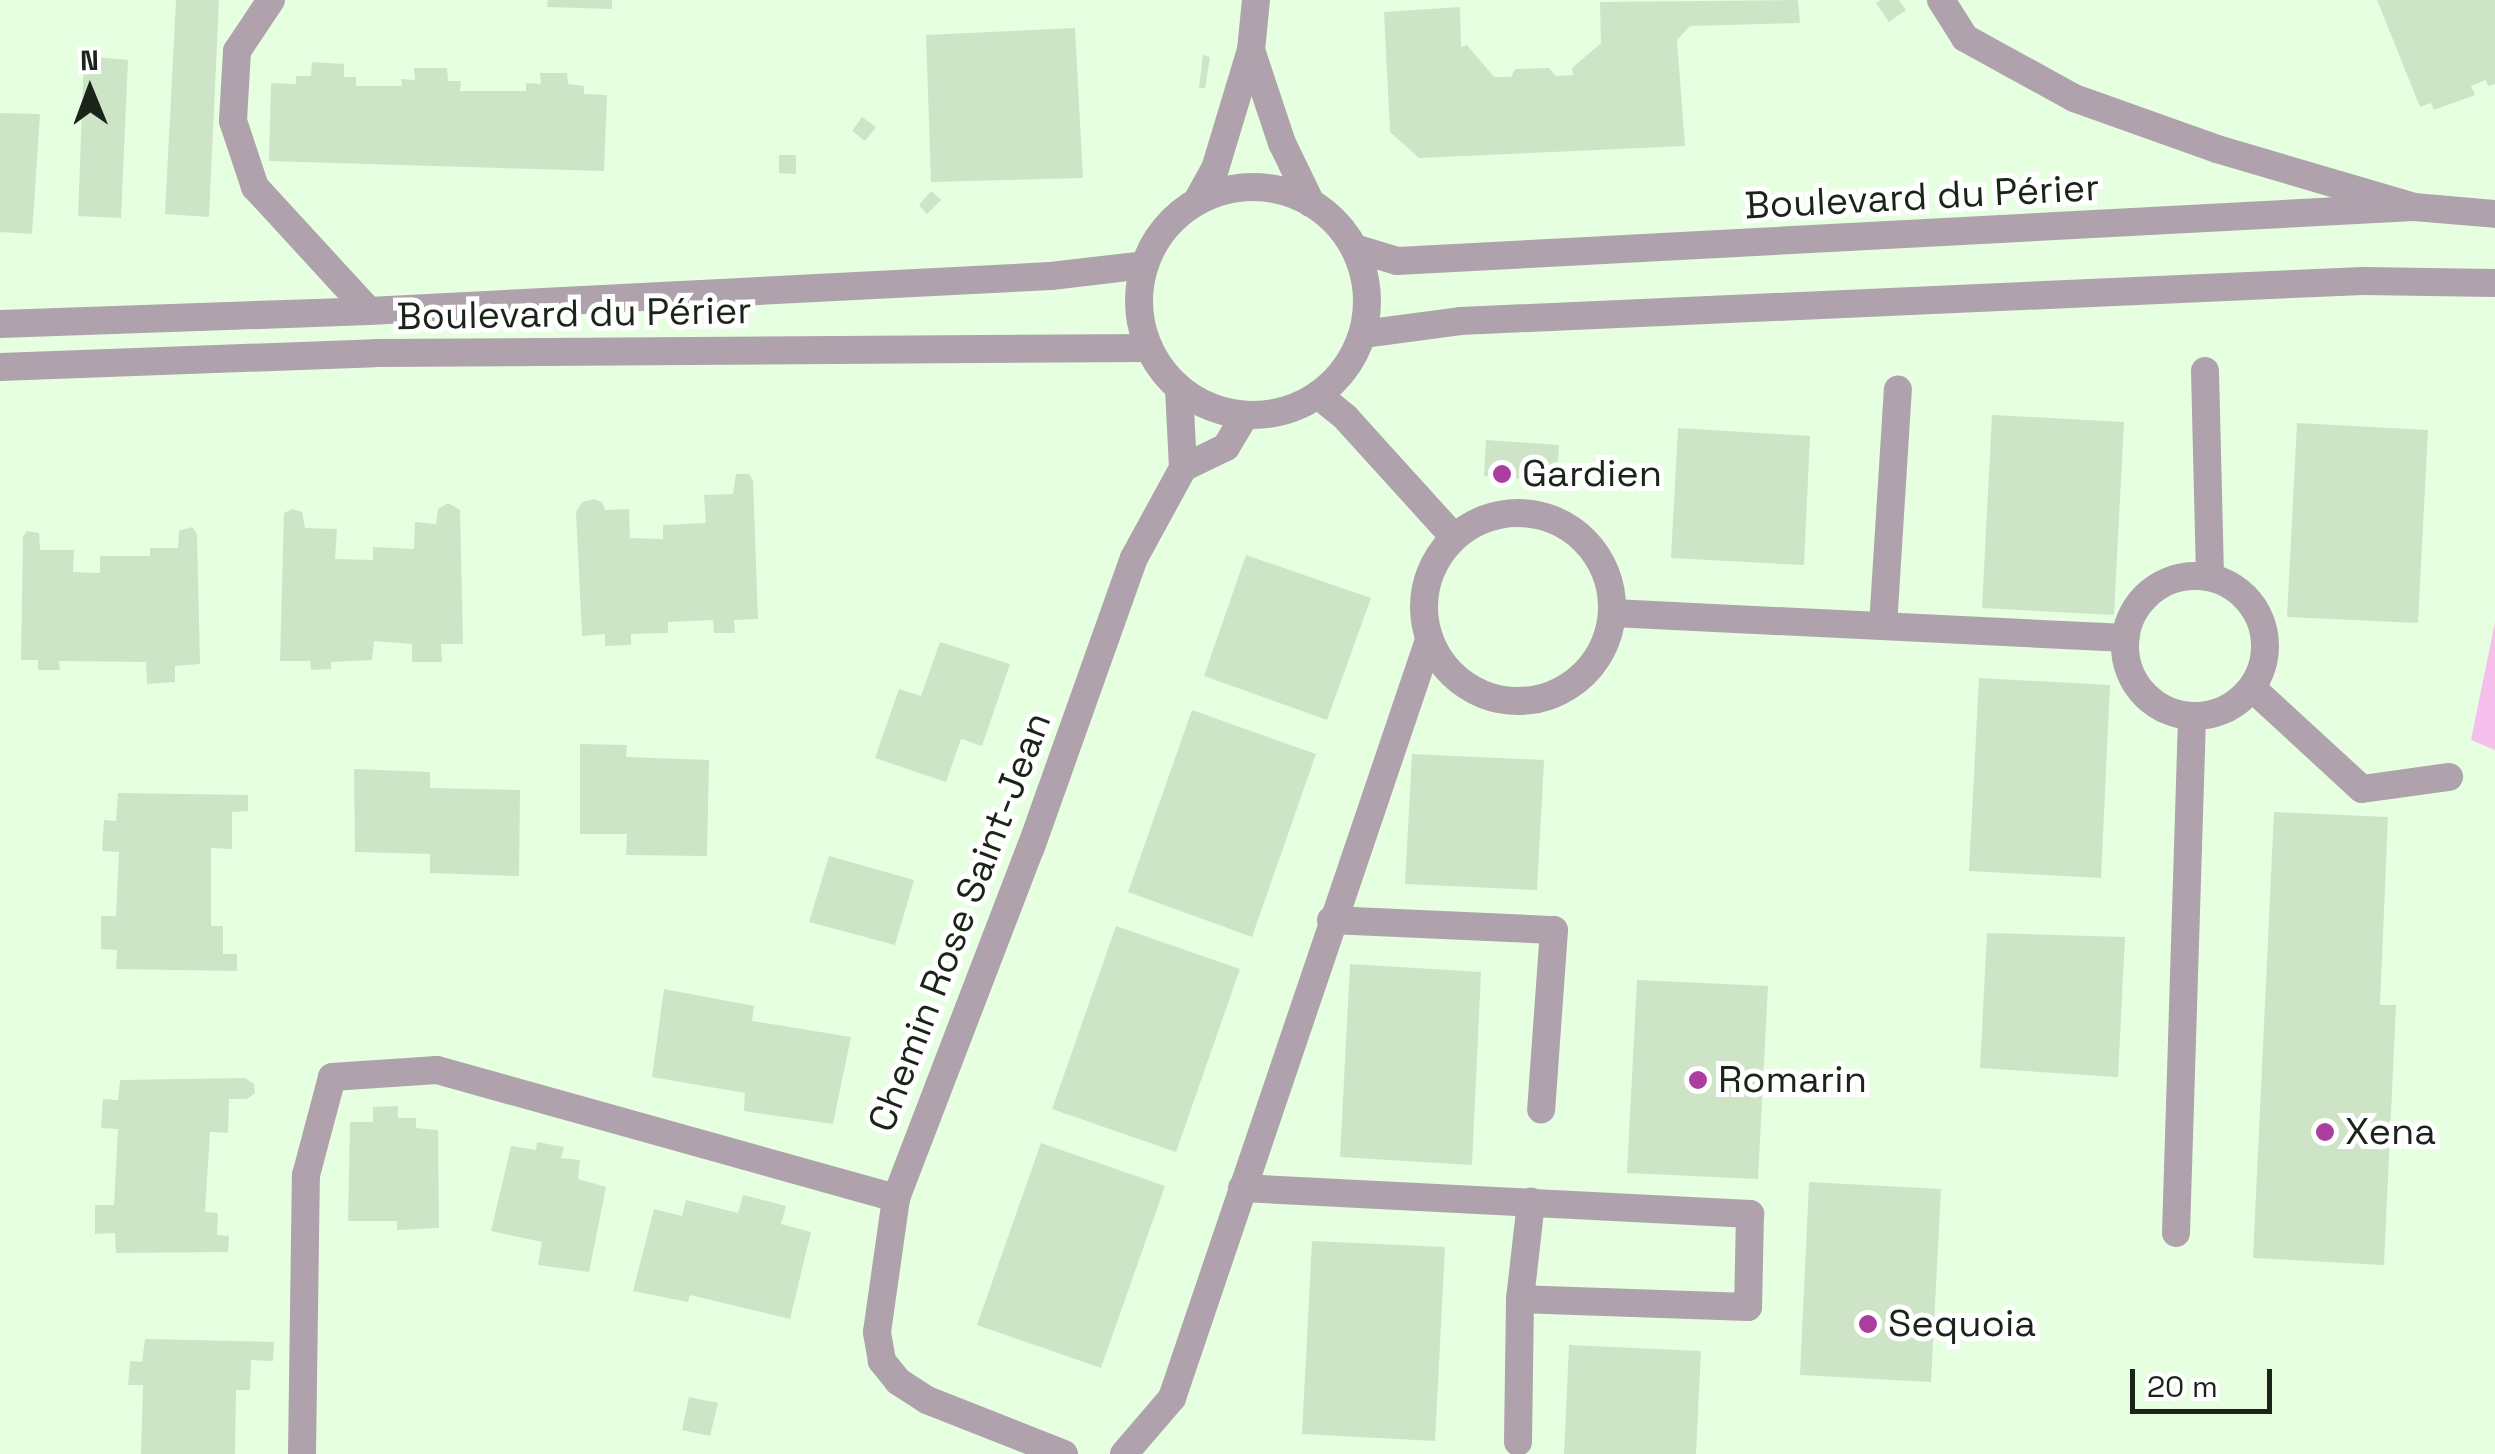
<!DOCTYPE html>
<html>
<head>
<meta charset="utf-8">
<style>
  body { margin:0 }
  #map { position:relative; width:2495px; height:1454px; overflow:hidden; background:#e7ffe1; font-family:"Space Grotesk",sans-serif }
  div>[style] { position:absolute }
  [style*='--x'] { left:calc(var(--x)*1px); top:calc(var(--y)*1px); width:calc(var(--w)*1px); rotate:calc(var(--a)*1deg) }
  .green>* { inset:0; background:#f5beeb }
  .building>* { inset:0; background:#cde4c7 }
  .service>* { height:28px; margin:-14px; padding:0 14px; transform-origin:14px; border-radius:14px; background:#afa2ac }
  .minor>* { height:28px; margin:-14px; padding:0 14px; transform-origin:14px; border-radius:14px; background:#afa2ac }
  .minor>.ring { margin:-14px; padding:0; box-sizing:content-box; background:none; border:28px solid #afa2ac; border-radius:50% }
  .tertiary>* { height:28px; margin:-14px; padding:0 14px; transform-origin:14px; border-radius:14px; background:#afa2ac }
  .tertiary>.ring { margin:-14px; padding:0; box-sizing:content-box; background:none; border:28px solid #afa2ac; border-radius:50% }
  .dots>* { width:28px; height:28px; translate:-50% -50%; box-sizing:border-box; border:5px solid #fff; border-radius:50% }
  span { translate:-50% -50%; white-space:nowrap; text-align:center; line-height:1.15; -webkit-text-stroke:10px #fff; paint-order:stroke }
  .street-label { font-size:38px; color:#1b2419 }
  .poi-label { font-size:38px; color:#1b2419 }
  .left { translate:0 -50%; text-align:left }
  .north { position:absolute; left:40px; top:40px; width:100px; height:100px; -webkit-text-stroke:8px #fff; paint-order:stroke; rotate:359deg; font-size:28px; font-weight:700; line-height:40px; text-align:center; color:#1b2419 }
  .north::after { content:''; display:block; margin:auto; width:35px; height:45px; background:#1b2419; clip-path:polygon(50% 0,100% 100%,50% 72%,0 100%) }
  .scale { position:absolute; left:2130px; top:1369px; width:142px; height:45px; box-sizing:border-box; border:5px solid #1b2419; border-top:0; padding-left:12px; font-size:30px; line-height:35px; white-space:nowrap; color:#1b2419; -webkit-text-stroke:8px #fff; paint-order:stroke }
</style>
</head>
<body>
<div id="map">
  <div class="green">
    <i style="clip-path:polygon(2495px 622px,2495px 750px,2471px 740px)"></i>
  </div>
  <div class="building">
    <i style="clip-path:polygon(176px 0,219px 0,209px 217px,165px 214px)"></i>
    <i style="clip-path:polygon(548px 0,612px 0,612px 9px,547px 7px)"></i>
    <i style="clip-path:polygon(1798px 0,1800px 23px,1690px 26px,1677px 40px,1685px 146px,1419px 158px,1390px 132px,1384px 12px,1460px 7px,1461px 47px,1467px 45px,1494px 77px,1511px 77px,1515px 69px,1549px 68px,1556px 76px,1573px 75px,1572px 68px,1601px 43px,1600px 2px)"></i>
    <i style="clip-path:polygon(1881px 0,1899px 0,1906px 10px,1889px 22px,1876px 3px)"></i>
    <i style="clip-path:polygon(2377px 0,2495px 0,2495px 84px,2488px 86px,2486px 80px,2471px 86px,2475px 95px,2434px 110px,2431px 103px,2420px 107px)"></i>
    <i style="clip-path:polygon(1075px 28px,1083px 178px,931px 182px,926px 35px)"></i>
    <i style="clip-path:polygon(1203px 55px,1210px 57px,1205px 88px,1199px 88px)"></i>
    <i style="clip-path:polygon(84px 56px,128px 60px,121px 218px,78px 216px)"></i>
    <i style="clip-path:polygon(312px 62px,344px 64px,344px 77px,356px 77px,356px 86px,402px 86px,401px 79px,415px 80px,414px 68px,447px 68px,448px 81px,461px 81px,460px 91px,526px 91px,526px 83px,541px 84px,540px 73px,567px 73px,568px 84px,584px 86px,584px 94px,607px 95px,604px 171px,269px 161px,271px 83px,296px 84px,296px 76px,311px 76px)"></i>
    <i style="clip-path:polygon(0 113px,40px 114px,32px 234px,0 232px)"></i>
    <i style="clip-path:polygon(862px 117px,876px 127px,865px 141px,852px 131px)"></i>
    <i style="clip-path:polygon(779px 155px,796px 155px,796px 174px,779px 173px)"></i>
    <i style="clip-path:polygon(931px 191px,941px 200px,927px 214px,919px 205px)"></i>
    <i style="clip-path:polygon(1992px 415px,2124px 422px,2114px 615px,1982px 608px)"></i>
    <i style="clip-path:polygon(2297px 423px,2428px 430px,2418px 623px,2287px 617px)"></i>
    <i style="clip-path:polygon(1678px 428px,1810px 436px,1804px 565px,1671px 558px)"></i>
    <i style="clip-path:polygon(1486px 440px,1559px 445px,1557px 481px,1484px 476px)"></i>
    <i style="clip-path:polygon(736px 474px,749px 474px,753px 481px,758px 619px,734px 620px,735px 633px,714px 633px,713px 620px,668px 622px,668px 633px,631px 634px,631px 645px,605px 646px,605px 634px,582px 636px,576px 512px,582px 502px,594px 499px,602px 502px,605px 510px,629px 509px,630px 538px,663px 539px,663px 525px,706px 523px,704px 495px,733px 494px)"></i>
    <i style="clip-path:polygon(448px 503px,460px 510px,463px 644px,441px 644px,442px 662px,412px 662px,412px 644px,374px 641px,372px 660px,331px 662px,331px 669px,311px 670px,310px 661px,280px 661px,284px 513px,292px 509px,302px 512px,305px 528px,337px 529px,335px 559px,373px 560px,373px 547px,414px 549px,415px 522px,436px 524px,438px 509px)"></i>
    <i style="clip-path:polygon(192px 527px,197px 534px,200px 664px,175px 666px,175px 682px,147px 684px,146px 662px,59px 661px,60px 670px,38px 670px,38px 660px,21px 660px,23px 536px,27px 531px,39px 533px,40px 550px,74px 550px,73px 572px,100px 573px,100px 556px,150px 556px,150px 548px,178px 548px,179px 531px)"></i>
    <i style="clip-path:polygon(1246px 555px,1371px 598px,1327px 720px,1204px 676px)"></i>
    <i style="clip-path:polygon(940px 642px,1010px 664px,982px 746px,961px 739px,946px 782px,875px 758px,899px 689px,921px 696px)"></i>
    <i style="clip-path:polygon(1979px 678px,2110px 685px,2101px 878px,1969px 871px)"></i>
    <i style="clip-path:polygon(1192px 710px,1316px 754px,1252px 937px,1128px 892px)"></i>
    <i style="clip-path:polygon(580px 744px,627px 745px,626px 757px,709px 760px,707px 856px,626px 855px,627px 834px,580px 834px)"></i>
    <i style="clip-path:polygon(1412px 754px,1544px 760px,1537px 890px,1405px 884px)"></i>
    <i style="clip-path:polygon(354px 769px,430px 772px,430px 788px,520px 790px,519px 876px,430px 873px,430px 854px,355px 852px)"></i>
    <i style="clip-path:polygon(118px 793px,248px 795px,248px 811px,232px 812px,232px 849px,211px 848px,211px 926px,223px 926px,223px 954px,237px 954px,237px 971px,116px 969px,117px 950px,101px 949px,101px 916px,116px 916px,119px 852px,102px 851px,104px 820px,116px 821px)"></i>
    <i style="clip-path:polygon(2274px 812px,2388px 817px,2380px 1005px,2396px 1005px,2384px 1265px,2253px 1258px)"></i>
    <i style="clip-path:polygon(829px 856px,914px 880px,895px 945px,809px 922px)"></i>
    <i style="clip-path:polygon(1116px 926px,1240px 969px,1176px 1152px,1052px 1109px)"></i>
    <i style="clip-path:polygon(1987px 933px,2125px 937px,2118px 1077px,1980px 1068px)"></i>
    <i style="clip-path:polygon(1350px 964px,1481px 972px,1472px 1165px,1340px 1157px)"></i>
    <i style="clip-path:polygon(1637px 980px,1768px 986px,1758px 1179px,1627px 1173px)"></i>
    <i style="clip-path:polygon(664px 989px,754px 1006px,752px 1021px,851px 1037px,833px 1124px,744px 1111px,745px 1093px,652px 1077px)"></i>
    <i style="clip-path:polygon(245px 1078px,254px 1084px,255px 1093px,247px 1099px,229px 1099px,228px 1133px,210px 1132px,205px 1212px,218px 1213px,217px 1235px,229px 1236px,228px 1252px,116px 1253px,115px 1233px,95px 1234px,95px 1205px,114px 1205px,118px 1129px,101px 1128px,103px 1099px,118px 1100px,120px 1080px)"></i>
    <i style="clip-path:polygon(398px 1106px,398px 1118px,416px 1118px,416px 1128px,438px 1130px,439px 1228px,397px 1230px,397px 1221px,348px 1221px,350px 1122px,373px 1122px,373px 1107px)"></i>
    <i style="clip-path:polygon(537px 1142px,564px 1147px,561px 1158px,580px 1160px,578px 1179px,606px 1187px,589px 1272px,538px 1265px,542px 1242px,491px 1231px,511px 1146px,536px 1150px)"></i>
    <i style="clip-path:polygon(1041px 1143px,1165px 1186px,1101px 1368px,977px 1325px)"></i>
    <i style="clip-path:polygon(1809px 1182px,1941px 1189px,1931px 1382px,1800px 1375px)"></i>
    <i style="clip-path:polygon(743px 1195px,786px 1206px,781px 1224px,811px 1232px,790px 1319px,690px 1295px,688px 1302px,633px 1291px,654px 1209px,682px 1216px,686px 1200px,738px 1213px)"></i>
    <i style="clip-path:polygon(1312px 1241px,1445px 1247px,1435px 1441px,1302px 1434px)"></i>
    <i style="clip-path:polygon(145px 1339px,274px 1342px,273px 1361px,251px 1360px,250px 1390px,236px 1390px,235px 1454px,141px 1454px,143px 1385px,128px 1385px,130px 1361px,142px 1362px)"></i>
    <i style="clip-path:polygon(1569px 1345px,1701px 1351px,1696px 1454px,1564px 1454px)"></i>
    <i style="clip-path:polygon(689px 1397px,718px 1403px,710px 1436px,682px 1430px)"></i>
  </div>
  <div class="service">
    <i style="--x:2252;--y:688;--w:149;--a:42.6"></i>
    <i style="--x:2362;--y:789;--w:88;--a:-7.9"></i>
  </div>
  <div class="minor">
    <i style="--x:271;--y:0;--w:61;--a:123.7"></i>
    <i style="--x:237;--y:51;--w:70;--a:93.3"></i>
    <i style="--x:233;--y:121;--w:70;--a:71.6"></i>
    <i style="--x:255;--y:187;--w:168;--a:47.4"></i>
    <i style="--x:1941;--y:0;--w:45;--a:57.7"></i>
    <i style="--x:1965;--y:38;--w:124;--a:28.8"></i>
    <i style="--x:2074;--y:98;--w:152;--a:19.6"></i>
    <i style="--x:2217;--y:149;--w:202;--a:16.4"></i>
    <i style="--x:1251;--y:50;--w:98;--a:71.6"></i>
    <i style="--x:1282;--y:143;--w:67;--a:64.2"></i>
    <i style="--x:1197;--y:201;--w:37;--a:-61"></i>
    <i style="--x:1215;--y:169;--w:124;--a:-73.2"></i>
    <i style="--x:1251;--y:50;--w:50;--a:-84.3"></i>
    <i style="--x:2205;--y:371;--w:205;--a:88.6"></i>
    <i style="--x:1318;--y:395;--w:36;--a:39"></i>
    <i style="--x:1346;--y:418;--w:161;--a:47.8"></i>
    <i style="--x:1183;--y:468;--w:48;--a:-26"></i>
    <i style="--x:1226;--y:447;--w:37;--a:-59"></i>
    <i class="ring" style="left:1424px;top:513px;width:160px;height:160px"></i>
    <i class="ring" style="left:2125px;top:576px;width:112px;height:112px"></i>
    <i style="--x:1613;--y:613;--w:513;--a:2.8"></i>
    <i style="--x:1883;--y:626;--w:237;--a:-86.4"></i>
    <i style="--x:1331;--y:920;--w:223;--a:2.6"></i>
    <i style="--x:1554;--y:930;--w:180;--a:94.1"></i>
    <i style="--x:1242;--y:1188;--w:509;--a:2.93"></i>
    <i style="--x:1750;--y:1214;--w:93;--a:91.2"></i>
    <i style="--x:1748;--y:1307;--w:228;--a:-178"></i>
    <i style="--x:2176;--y:1233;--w:516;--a:-88.22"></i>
    <i style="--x:1518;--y:1442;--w:143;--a:-89.2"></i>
    <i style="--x:1520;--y:1299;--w:98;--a:-83.5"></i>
    <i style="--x:302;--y:1454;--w:279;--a:-89.2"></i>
    <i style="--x:306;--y:1175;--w:101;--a:-75.1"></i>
    <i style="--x:332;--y:1077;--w:105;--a:-3.8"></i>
    <i style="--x:437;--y:1070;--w:477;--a:15.6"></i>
    <i style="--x:1064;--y:1454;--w:147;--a:-158.5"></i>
    <i style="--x:927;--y:1400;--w:35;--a:-147"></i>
    <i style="--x:898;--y:1381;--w:26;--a:-129"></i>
    <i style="--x:882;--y:1361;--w:29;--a:-100"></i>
    <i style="--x:877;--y:1332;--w:135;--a:-81.9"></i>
    <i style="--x:896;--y:1198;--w:376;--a:-69"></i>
    <i style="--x:1031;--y:847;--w:307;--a:-70.4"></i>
    <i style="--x:1134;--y:558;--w:102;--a:-61.4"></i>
    <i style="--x:1183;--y:468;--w:80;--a:-92.9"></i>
    <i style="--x:1124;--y:1454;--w:74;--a:-49.4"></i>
    <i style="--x:1172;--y:1398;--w:800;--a:-71.27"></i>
  </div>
  <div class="tertiary">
    <i class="ring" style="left:1139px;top:187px;width:200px;height:200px"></i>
    <i style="--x:1354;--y:248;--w:45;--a:16.8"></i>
    <i style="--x:1397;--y:261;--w:1018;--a:-3.04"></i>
    <i style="--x:2414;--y:207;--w:81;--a:4.9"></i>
    <i style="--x:0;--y:324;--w:369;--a:-2"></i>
    <i style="--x:369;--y:311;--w:683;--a:-2.94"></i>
    <i style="--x:1051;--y:276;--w:94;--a:-6.7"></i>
    <i style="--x:1363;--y:334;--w:98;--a:-7.6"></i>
    <i style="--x:1460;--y:321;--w:904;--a:-2.54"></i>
    <i style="--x:2363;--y:281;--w:132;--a:0.9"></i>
    <i style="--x:0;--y:367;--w:375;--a:-2.1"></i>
    <i style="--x:375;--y:353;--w:774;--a:-0.37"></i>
  </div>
  <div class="dots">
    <i style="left:1502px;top:474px;background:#ab3e9e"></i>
    <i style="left:1698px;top:1080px;background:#ab3e9e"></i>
    <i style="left:2325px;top:1132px;background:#ab3e9e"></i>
    <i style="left:1868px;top:1324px;background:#ab3e9e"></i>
  </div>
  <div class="street-label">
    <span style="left:1922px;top:197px;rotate:-3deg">Boulevard du Périer</span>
    <span style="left:574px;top:314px;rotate:-1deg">Boulevard du Périer</span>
    <span style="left:960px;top:922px;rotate:-69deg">Chemin Rose Saint-Jean</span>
  </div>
  <div class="poi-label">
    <span class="left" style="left:1522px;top:474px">Gardien</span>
    <span class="left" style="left:1718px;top:1080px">Romarin</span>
    <span class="left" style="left:2345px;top:1132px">Xena</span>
    <span class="left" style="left:1888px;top:1324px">Sequoia</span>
  </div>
  <div class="north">N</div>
  <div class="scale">20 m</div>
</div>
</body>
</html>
